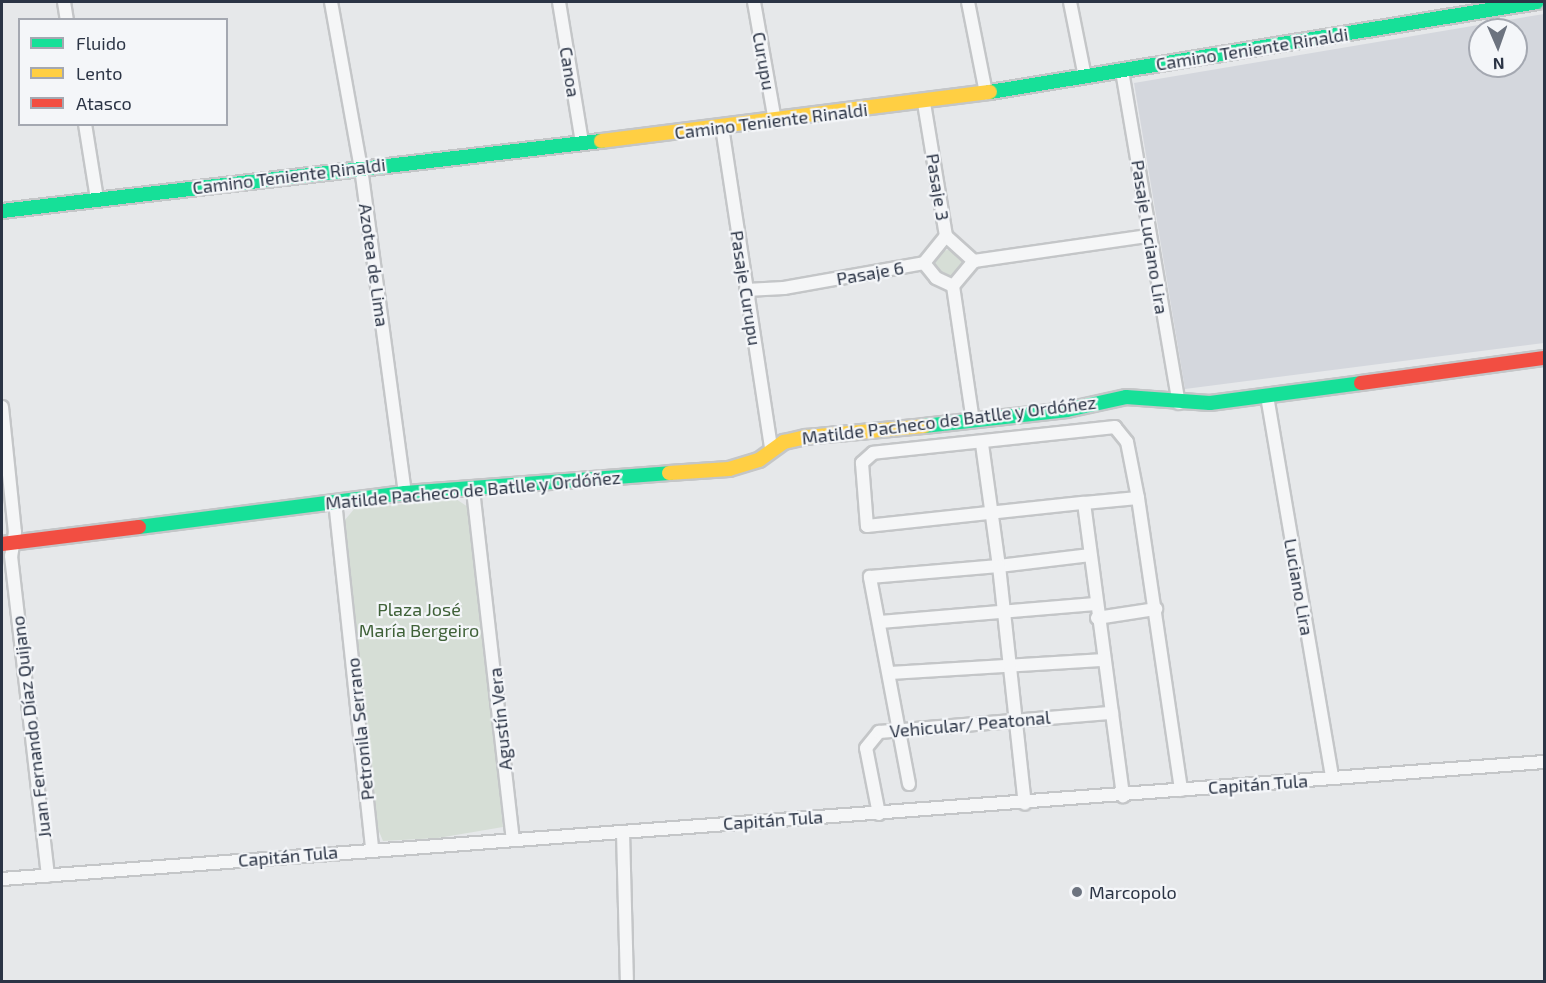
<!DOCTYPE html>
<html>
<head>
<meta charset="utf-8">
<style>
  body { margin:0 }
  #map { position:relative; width:1546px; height:983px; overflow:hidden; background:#e6e8ea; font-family:"Exo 2",sans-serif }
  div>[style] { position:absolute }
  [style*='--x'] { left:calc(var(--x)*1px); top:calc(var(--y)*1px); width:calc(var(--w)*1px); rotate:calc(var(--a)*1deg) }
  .built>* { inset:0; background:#d4d7dd }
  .green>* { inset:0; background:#d6ded6 }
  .round { border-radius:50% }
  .roads { filter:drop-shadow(2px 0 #c4c6c8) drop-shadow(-2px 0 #c4c6c8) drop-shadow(0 2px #c4c6c8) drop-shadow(0 -2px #c4c6c8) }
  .street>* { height:12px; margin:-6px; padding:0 6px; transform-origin:6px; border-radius:6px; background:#f5f6f7 }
  .fast>* { height:14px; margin:-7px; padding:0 7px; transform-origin:7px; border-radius:7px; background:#16e098 }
  .slow>* { height:14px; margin:-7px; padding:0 7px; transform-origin:7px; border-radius:7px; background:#ffcf43 }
  .jam>* { height:14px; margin:-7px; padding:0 7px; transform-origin:7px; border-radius:7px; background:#f24e42 }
  .dots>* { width:16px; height:16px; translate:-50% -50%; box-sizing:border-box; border:3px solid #f4f6f9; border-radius:50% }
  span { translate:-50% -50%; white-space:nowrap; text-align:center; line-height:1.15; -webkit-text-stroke:4.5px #f4f6f9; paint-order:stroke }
  .street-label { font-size:18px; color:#2b3445 }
  .park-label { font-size:18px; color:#3f6138 }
  .poi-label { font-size:18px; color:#2b3445 }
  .left { translate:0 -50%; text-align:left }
  .frame { position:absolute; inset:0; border:3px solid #2b3445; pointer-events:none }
  .legend { position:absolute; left:18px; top:18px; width:210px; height:108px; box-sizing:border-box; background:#f4f6f9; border:2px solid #a4a8b1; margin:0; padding:8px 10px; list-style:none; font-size:18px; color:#2b3445 }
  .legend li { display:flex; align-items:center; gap:12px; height:30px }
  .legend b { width:30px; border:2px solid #a4a8b1 }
  .north { position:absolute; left:1468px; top:18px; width:60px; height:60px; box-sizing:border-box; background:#f4f6f9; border:2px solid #a4a8b1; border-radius:50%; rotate:178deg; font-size:16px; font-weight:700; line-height:24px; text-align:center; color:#2b3445 }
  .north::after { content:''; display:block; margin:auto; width:21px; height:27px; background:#6c737f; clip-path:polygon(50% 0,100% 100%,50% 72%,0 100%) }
</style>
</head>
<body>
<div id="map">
  <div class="built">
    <i style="clip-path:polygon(evenodd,1544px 14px,1544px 343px,1185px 389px,1134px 83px,1544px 14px,1480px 30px,1516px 30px,1516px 66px,1480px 66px,1480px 30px)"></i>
  </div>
  <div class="green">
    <i class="round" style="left:935px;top:250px;width:28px;height:28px"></i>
    <i style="clip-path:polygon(456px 499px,471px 509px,503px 827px,438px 838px,383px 841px,378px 829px,345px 520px,354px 509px)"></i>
  </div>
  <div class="roads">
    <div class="street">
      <i style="--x:64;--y:2;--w:18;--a:81"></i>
      <i style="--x:331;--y:2;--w:169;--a:79.8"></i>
      <i style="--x:361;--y:168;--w:328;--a:82.3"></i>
      <i style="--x:559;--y:2;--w:143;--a:80.7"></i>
      <i style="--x:754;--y:2;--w:121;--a:80"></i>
      <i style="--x:968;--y:2;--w:93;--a:78.8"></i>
      <i style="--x:1070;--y:2;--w:76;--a:78.7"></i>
      <i style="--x:1122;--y:71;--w:337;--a:80.3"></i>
      <i style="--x:85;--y:124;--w:76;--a:80.9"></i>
      <i style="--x:722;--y:127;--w:326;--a:81.3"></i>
      <i style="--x:946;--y:236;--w:38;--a:42"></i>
      <i style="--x:924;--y:263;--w:35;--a:-51"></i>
      <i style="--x:946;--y:236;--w:135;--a:-99.4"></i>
      <i style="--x:953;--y:286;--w:136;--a:81.6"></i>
      <i style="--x:746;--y:290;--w:38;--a:-3"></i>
      <i style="--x:784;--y:288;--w:142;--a:-10.1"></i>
      <i style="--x:924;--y:263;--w:19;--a:51"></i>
      <i style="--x:936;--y:278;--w:19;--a:25"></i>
      <i style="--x:953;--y:286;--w:33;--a:-50"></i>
      <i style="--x:974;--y:261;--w:176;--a:-8.2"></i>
      <i style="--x:1267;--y:396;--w:387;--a:80.3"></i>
      <i style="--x:2;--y:407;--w:126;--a:84.1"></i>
      <i style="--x:15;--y:532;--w:24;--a:99"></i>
      <i style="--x:11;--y:556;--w:322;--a:83.4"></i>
      <i style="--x:982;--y:444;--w:123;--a:82.1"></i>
      <i style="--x:999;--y:566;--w:92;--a:-6.9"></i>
      <i style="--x:473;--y:490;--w:352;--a:83.5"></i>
      <i style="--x:1138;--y:498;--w:295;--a:81.6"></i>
      <i style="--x:335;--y:501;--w:351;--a:83.9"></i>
      <i style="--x:1084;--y:503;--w:54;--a:-5.3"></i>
      <i style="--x:1138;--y:498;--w:57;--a:-101.1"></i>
      <i style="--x:1127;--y:442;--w:19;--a:-129"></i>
      <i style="--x:1115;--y:427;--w:243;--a:173.9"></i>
      <i style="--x:873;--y:453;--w:15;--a:138"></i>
      <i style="--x:862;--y:463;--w:63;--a:85.5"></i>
      <i style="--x:867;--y:526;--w:218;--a:-6.1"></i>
      <i style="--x:1084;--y:503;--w:296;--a:82.4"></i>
      <i style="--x:1097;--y:618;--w:60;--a:-8.7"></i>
      <i style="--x:880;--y:622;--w:216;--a:-4.8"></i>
      <i style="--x:890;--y:673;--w:215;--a:-3.5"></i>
      <i style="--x:909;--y:784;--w:211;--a:-100.7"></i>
      <i style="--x:870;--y:577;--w:129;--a:-4.9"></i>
      <i style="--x:999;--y:566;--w:239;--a:83.8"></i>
      <i style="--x:879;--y:814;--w:67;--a:-101.1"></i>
      <i style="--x:866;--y:748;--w:21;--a:-51"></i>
      <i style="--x:879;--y:732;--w:234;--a:-4.7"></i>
      <i style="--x:623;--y:832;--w:150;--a:88.5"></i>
      <i style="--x:2;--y:879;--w:1546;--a:-4.34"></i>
    </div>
    <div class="fast">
      <i style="--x:990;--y:92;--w:554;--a:-9.34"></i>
      <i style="--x:2;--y:211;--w:603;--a:-6.67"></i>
      <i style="--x:924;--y:426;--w:144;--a:-6.4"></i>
      <i style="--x:1067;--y:410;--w:60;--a:-12.4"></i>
      <i style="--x:1126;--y:397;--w:84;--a:4.1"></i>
      <i style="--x:1210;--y:403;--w:152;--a:-7.5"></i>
      <i style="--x:139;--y:527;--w:268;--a:-7.3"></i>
      <i style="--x:405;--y:493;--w:265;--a:-4.3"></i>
    </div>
    <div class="slow">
      <i style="--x:601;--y:141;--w:392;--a:-7.2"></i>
      <i style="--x:669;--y:473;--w:60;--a:-3.8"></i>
      <i style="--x:729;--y:469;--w:31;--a:-17"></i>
      <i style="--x:759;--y:460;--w:31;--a:-36"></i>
      <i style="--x:784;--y:442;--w:23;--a:-13"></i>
      <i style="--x:806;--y:437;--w:119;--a:-5.3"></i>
    </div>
    <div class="jam">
      <i style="--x:1361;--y:383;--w:185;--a:-7.8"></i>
      <i style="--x:2;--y:544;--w:138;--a:-7.1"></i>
    </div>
  </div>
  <div class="dots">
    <i style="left:1077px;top:892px;background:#6c737f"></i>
  </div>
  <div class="street-label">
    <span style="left:1252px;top:49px;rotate:-9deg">Camino Teniente Rinaldi</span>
    <span style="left:764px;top:61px;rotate:80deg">Curupu</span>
    <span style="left:570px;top:72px;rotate:81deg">Canoa</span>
    <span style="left:771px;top:121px;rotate:-7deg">Camino Teniente Rinaldi</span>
    <span style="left:289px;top:176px;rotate:-7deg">Camino Teniente Rinaldi</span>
    <span style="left:938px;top:187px;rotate:81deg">Pasaje 3</span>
    <span style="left:1150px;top:237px;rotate:81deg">Pasaje Luciano Lira</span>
    <span style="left:374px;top:265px;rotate:82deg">Azotea de Lima</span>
    <span style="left:870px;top:273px;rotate:-10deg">Pasaje 6</span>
    <span style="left:746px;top:288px;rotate:81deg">Pasaje Curupu</span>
    <span style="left:949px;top:420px;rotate:-7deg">Matilde Pacheco de Batlle y Ordóñez</span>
    <span style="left:473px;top:490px;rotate:-5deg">Matilde Pacheco de Batlle y Ordóñez</span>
    <span style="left:1299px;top:587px;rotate:80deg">Luciano Lira</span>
    <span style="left:500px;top:719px;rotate:-96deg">Agustín Vera</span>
    <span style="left:970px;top:724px;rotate:-5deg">Vehicular/ Peatonal</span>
    <span style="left:31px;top:727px;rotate:-97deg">Juan Fernando Díaz Quijano</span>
    <span style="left:360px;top:729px;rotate:-96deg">Petronila Serrano</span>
    <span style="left:1258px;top:784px;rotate:-4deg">Capitán Tula</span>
    <span style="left:773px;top:820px;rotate:-4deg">Capitán Tula</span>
    <span style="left:288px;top:856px;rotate:-5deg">Capitán Tula</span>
  </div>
  <div class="park-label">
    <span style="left:419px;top:620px">Plaza José<br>María Bergeiro</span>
  </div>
  <div class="poi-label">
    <span class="left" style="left:1089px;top:892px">Marcopolo</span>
  </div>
  <div class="frame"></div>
  <ul class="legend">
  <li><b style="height:8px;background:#16e098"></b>Fluido</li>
  <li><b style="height:8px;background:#ffcf43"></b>Lento</li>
  <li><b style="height:8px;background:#f24e42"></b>Atasco</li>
  </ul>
  <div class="north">N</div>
</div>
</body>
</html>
